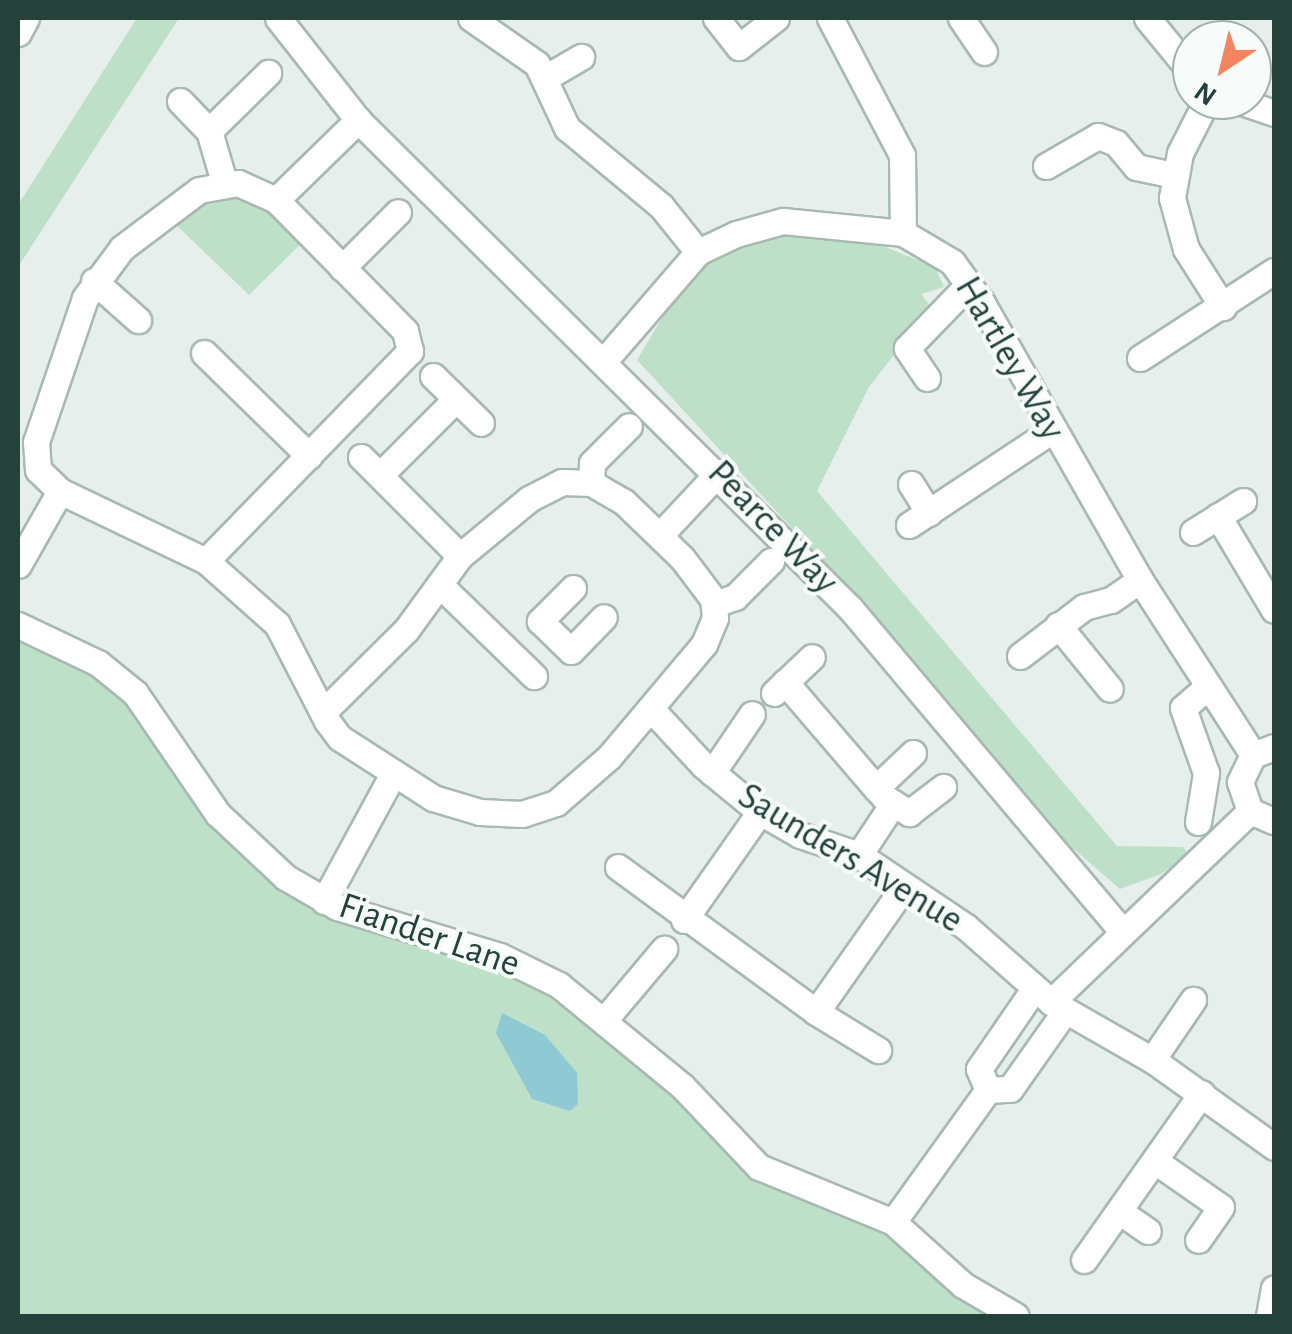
<!DOCTYPE html>
<html>
<head>
<meta charset="utf-8">
<style>
  body { margin:0 }
  #map { position:relative; width:1292px; height:1334px; overflow:hidden; background:#e6efeb; font-family:"Alegreya Sans",sans-serif }
  div>[style] { position:absolute }
  [style*='--x'] { left:calc(var(--x)*1px); top:calc(var(--y)*1px); width:calc(var(--w)*1px); rotate:calc(var(--a)*1deg) }
  .green>* { inset:0; background:#bfe0c8 }
  .water>* { inset:0; background:#8ec9d4 }
  .roads { filter:drop-shadow(2px 0 #a8b8b2) drop-shadow(-2px 0 #a8b8b2) drop-shadow(0 2px #a8b8b2) drop-shadow(0 -2px #a8b8b2) }
  .minor>* { height:25px; margin:-12.5px; padding:0 12.5px; transform-origin:12.5px; border-radius:12.5px; background:#fff }
  span { translate:-50% -50%; white-space:nowrap; text-align:center; line-height:1.15; -webkit-text-stroke:8px #f7fbf9; paint-order:stroke }
  .street-label { font-size:38px; color:#24423a }
  .frame { position:absolute; inset:0; border:20px solid #24423a; pointer-events:none }
  .north { position:absolute; left:1172px; top:20px; width:100px; height:100px; box-sizing:border-box; background:#f7fbf9; border:2px solid #a3b1ad; border-radius:50%; rotate:215deg; font-size:28px; font-weight:700; line-height:40px; text-align:center; color:#24423a }
  .north::after { content:''; display:block; margin:auto; width:35px; height:45px; background:#f4845f; clip-path:polygon(50% 0,100% 100%,50% 72%,0 100%) }
</style>
</head>
<body>
<div id="map">
  <div class="green">
    <i style="clip-path:polygon(137px 18px,179px 18px,18px 267px,18px 205px)"></i>
    <i style="clip-path:polygon(228px 193px,253px 197px,304px 241px,249px 295px,171px 220px,200px 201px)"></i>
    <i style="clip-path:polygon(785px 236px,873px 242px,935px 267px,944px 287px,921px 294px,931px 307px,869px 387px,817px 491px,1117px 846px,1183px 847px,1188px 855px,1161px 874px,1120px 889px,1068px 844px,895px 640px,637px 360px,669px 306px,711px 257px)"></i>
    <i style="clip-path:polygon(18px 635px,117px 684px,251px 856px,451px 956px,521px 971px,687px 1098px,685px 1108px,706px 1133px,874px 1218px,1002px 1316px,18px 1316px)"></i>
  </div>
  <div class="water">
    <i style="clip-path:polygon(502px 1013px,545px 1035px,577px 1073px,578px 1104px,570px 1111px,532px 1099px,496px 1033px)"></i>
  </div>
  <div class="roads">
    <div class="minor">
      <i style="--x:278;--y:18;--w:130;--a:51.9"></i>
      <i style="--x:358;--y:120;--w:693;--a:44.77"></i>
      <i style="--x:850;--y:608;--w:424;--a:49.9"></i>
      <i style="--x:471;--y:18;--w:80;--a:34.9"></i>
      <i style="--x:537;--y:64;--w:71;--a:64.9"></i>
      <i style="--x:567;--y:128;--w:122;--a:39.7"></i>
      <i style="--x:661;--y:206;--w:59;--a:51.2"></i>
      <i style="--x:716;--y:18;--w:37;--a:52"></i>
      <i style="--x:739;--y:47;--w:47;--a:-38.1"></i>
      <i style="--x:830;--y:18;--w:155;--a:62.3"></i>
      <i style="--x:902;--y:155;--w:78;--a:89.3"></i>
      <i style="--x:961;--y:18;--w:41;--a:55.9"></i>
      <i style="--x:1147;--y:18;--w:71;--a:50.7"></i>
      <i style="--x:18;--y:33;--w:17;--a:-62"></i>
      <i style="--x:545;--y:78;--w:42;--a:-30.3"></i>
      <i style="--x:1207;--y:100;--w:59;--a:117"></i>
      <i style="--x:1180;--y:153;--w:46;--a:100.1"></i>
      <i style="--x:1172;--y:198;--w:53;--a:74.6"></i>
      <i style="--x:1186;--y:249;--w:69;--a:57.5"></i>
      <i style="--x:1236;--y:100;--w:40;--a:18.9"></i>
      <i style="--x:180;--y:101;--w:42;--a:46"></i>
      <i style="--x:209;--y:131;--w:53;--a:73.6"></i>
      <i style="--x:209;--y:131;--w:83;--a:-44.5"></i>
      <i style="--x:1046;--y:166;--w:60;--a:-30"></i>
      <i style="--x:1098;--y:136;--w:19;--a:21"></i>
      <i style="--x:1116;--y:143;--w:31;--a:50"></i>
      <i style="--x:1136;--y:167;--w:39;--a:12"></i>
      <i style="--x:276;--y:200;--w:184;--a:45.4"></i>
      <i style="--x:405;--y:331;--w:21;--a:76"></i>
      <i style="--x:410;--y:351;--w:293;--a:134.2"></i>
      <i style="--x:206;--y:561;--w:162;--a:-154.4"></i>
      <i style="--x:60;--y:491;--w:30;--a:-136"></i>
      <i style="--x:38;--y:470;--w:28;--a:-94"></i>
      <i style="--x:36;--y:442;--w:152;--a:-71.2"></i>
      <i style="--x:85;--y:298;--w:62;--a:-53.5"></i>
      <i style="--x:122;--y:248;--w:96;--a:-37"></i>
      <i style="--x:199;--y:190;--w:40;--a:-10"></i>
      <i style="--x:238;--y:183;--w:42;--a:24.1"></i>
      <i style="--x:276;--y:200;--w:115;--a:-44.3"></i>
      <i style="--x:342;--y:268;--w:79;--a:-45"></i>
      <i style="--x:94;--y:281;--w:59;--a:41.6"></i>
      <i style="--x:204;--y:353;--w:147;--a:44.4"></i>
      <i style="--x:1140;--y:358;--w:160;--a:-33"></i>
      <i style="--x:603;--y:362;--w:145;--a:-49.2"></i>
      <i style="--x:698;--y:252;--w:42;--a:-25.3"></i>
      <i style="--x:736;--y:234;--w:49;--a:-15.5"></i>
      <i style="--x:783;--y:221;--w:121;--a:5.7"></i>
      <i style="--x:903;--y:233;--w:57;--a:30.6"></i>
      <i style="--x:952;--y:262;--w:51;--a:53.8"></i>
      <i style="--x:982;--y:303;--w:319;--a:60.3"></i>
      <i style="--x:1140;--y:580;--w:208;--a:57.1"></i>
      <i style="--x:433;--y:376;--w:67;--a:44.4"></i>
      <i style="--x:927;--y:378;--w:36;--a:-124"></i>
      <i style="--x:907;--y:348;--w:89;--a:-45.9"></i>
      <i style="--x:361;--y:457;--w:140;--a:45"></i>
      <i style="--x:380;--y:475;--w:107;--a:-45"></i>
      <i style="--x:591;--y:483;--w:20;--a:-87"></i>
      <i style="--x:592;--y:463;--w:52;--a:-45"></i>
      <i style="--x:911;--y:484;--w:34;--a:58"></i>
      <i style="--x:1218;--y:516;--w:109;--a:59.2"></i>
      <i style="--x:909;--y:525;--w:170;--a:-33.5"></i>
      <i style="--x:1193;--y:532;--w:59;--a:-31.8"></i>
      <i style="--x:660;--y:535;--w:86;--a:-46.9"></i>
      <i style="--x:206;--y:561;--w:95;--a:41.6"></i>
      <i style="--x:277;--y:624;--w:109;--a:62.7"></i>
      <i style="--x:327;--y:721;--w:21;--a:53"></i>
      <i style="--x:340;--y:738;--w:111;--a:32.8"></i>
      <i style="--x:433;--y:798;--w:49;--a:16.6"></i>
      <i style="--x:480;--y:812;--w:42;--a:2.7"></i>
      <i style="--x:522;--y:814;--w:36;--a:-18"></i>
      <i style="--x:556;--y:803;--w:70;--a:-41"></i>
      <i style="--x:609;--y:757;--w:148;--a:-49.9"></i>
      <i style="--x:704;--y:644;--w:28;--a:-67"></i>
      <i style="--x:715;--y:618;--w:19;--a:-96"></i>
      <i style="--x:713;--y:599;--w:51;--a:-127.1"></i>
      <i style="--x:682;--y:558;--w:81;--a:-136"></i>
      <i style="--x:624;--y:502;--w:38;--a:-150"></i>
      <i style="--x:591;--y:483;--w:29;--a:-178"></i>
      <i style="--x:562;--y:482;--w:37;--a:153"></i>
      <i style="--x:529;--y:499;--w:89;--a:140.4"></i>
      <i style="--x:460;--y:556;--w:92;--a:126.1"></i>
      <i style="--x:406;--y:630;--w:117;--a:135.3"></i>
      <i style="--x:18;--y:565;--w:85;--a:-60.4"></i>
      <i style="--x:440;--y:585;--w:131;--a:44.1"></i>
      <i style="--x:573;--y:588;--w:47;--a:135"></i>
      <i style="--x:540;--y:621;--w:43;--a:44.1"></i>
      <i style="--x:571;--y:651;--w:47;--a:-45.9"></i>
      <i style="--x:714;--y:604;--w:22;--a:-18"></i>
      <i style="--x:735;--y:597;--w:51;--a:-45"></i>
      <i style="--x:18;--y:625;--w:89;--a:25.4"></i>
      <i style="--x:98;--y:663;--w:48;--a:39"></i>
      <i style="--x:135;--y:693;--w:147;--a:55.6"></i>
      <i style="--x:218;--y:814;--w:92;--a:43.2"></i>
      <i style="--x:285;--y:877;--w:60;--a:30"></i>
      <i style="--x:337;--y:907;--w:170;--a:16.7"></i>
      <i style="--x:500;--y:956;--w:66;--a:26.2"></i>
      <i style="--x:559;--y:985;--w:159;--a:39.4"></i>
      <i style="--x:682;--y:1086;--w:112;--a:46.5"></i>
      <i style="--x:759;--y:1167;--w:145;--a:22.3"></i>
      <i style="--x:893;--y:1222;--w:94;--a:42"></i>
      <i style="--x:963;--y:1285;--w:61;--a:30.3"></i>
      <i style="--x:1058;--y:625;--w:82;--a:50.9"></i>
      <i style="--x:1020;--y:656;--w:81;--a:-37.4"></i>
      <i style="--x:1084;--y:607;--w:28;--a:-15"></i>
      <i style="--x:1111;--y:600;--w:35;--a:-35"></i>
      <i style="--x:785;--y:682;--w:140;--a:49.4"></i>
      <i style="--x:774;--y:693;--w:52;--a:-43.5"></i>
      <i style="--x:653;--y:711;--w:74;--a:47.2"></i>
      <i style="--x:703;--y:765;--w:74;--a:39.5"></i>
      <i style="--x:760;--y:812;--w:46;--a:29.9"></i>
      <i style="--x:800;--y:835;--w:62;--a:18.7"></i>
      <i style="--x:859;--y:855;--w:129;--a:33.9"></i>
      <i style="--x:966;--y:927;--w:113;--a:41.4"></i>
      <i style="--x:1051;--y:1002;--w:119;--a:29.8"></i>
      <i style="--x:1154;--y:1061;--w:148;--a:35.6"></i>
      <i style="--x:1274;--y:747;--w:22;--a:159"></i>
      <i style="--x:1253;--y:755;--w:30;--a:116"></i>
      <i style="--x:1240;--y:782;--w:31;--a:71"></i>
      <i style="--x:1250;--y:811;--w:26;--a:23"></i>
      <i style="--x:913;--y:753;--w:51;--a:136.6"></i>
      <i style="--x:876;--y:788;--w:12;--a:48"></i>
      <i style="--x:884;--y:797;--w:30;--a:33"></i>
      <i style="--x:909;--y:813;--w:43;--a:-37.4"></i>
      <i style="--x:712;--y:773;--w:71;--a:-55.9"></i>
      <i style="--x:1198;--y:822;--w:50;--a:-80.7"></i>
      <i style="--x:1206;--y:773;--w:69;--a:-109.5"></i>
      <i style="--x:1183;--y:708;--w:32;--a:-41"></i>
      <i style="--x:859;--y:855;--w:60;--a:-56.6"></i>
      <i style="--x:618;--y:867;--w:245;--a:36.2"></i>
      <i style="--x:816;--y:1012;--w:151;--a:-54.9"></i>
      <i style="--x:324;--y:901;--w:142;--a:-61.5"></i>
      <i style="--x:684;--y:920;--w:132;--a:-54.9"></i>
      <i style="--x:1034;--y:989;--w:97;--a:124.5"></i>
      <i style="--x:979;--y:1069;--w:23;--a:67"></i>
      <i style="--x:988;--y:1090;--w:22;--a:-3"></i>
      <i style="--x:1010;--y:1089;--w:95;--a:-54.8"></i>
      <i style="--x:1051;--y:1002;--w:276;--a:-43.8"></i>
      <i style="--x:816;--y:1012;--w:73;--a:31.5"></i>
      <i style="--x:605;--y:1019;--w:92;--a:-49.9"></i>
      <i style="--x:1152;--y:1060;--w:73;--a:-55.7"></i>
      <i style="--x:1155;--y:1161;--w:80;--a:34.9"></i>
      <i style="--x:1221;--y:1207;--w:40;--a:124.9"></i>
      <i style="--x:1119;--y:1211;--w:35;--a:35"></i>
      <i style="--x:893;--y:1222;--w:163;--a:-54.3"></i>
      <i style="--x:1084;--y:1260;--w:204;--a:-54.8"></i>
      <i style="--x:1269;--y:1316;--w:28;--a:-80"></i>
    </div>
  </div>
  <div class="street-label">
    <span style="left:1009px;top:359px;rotate:60deg">Hartley Way</span>
    <span style="left:772px;top:528px;rotate:46deg">Pearce Way</span>
    <span style="left:850px;top:859px;rotate:31deg">Saunders Avenue</span>
    <span style="left:429px;top:936px;rotate:19deg">Fiander Lane</span>
  </div>
  <div class="frame"></div>
  <div class="north">N</div>
</div>
</body>
</html>
